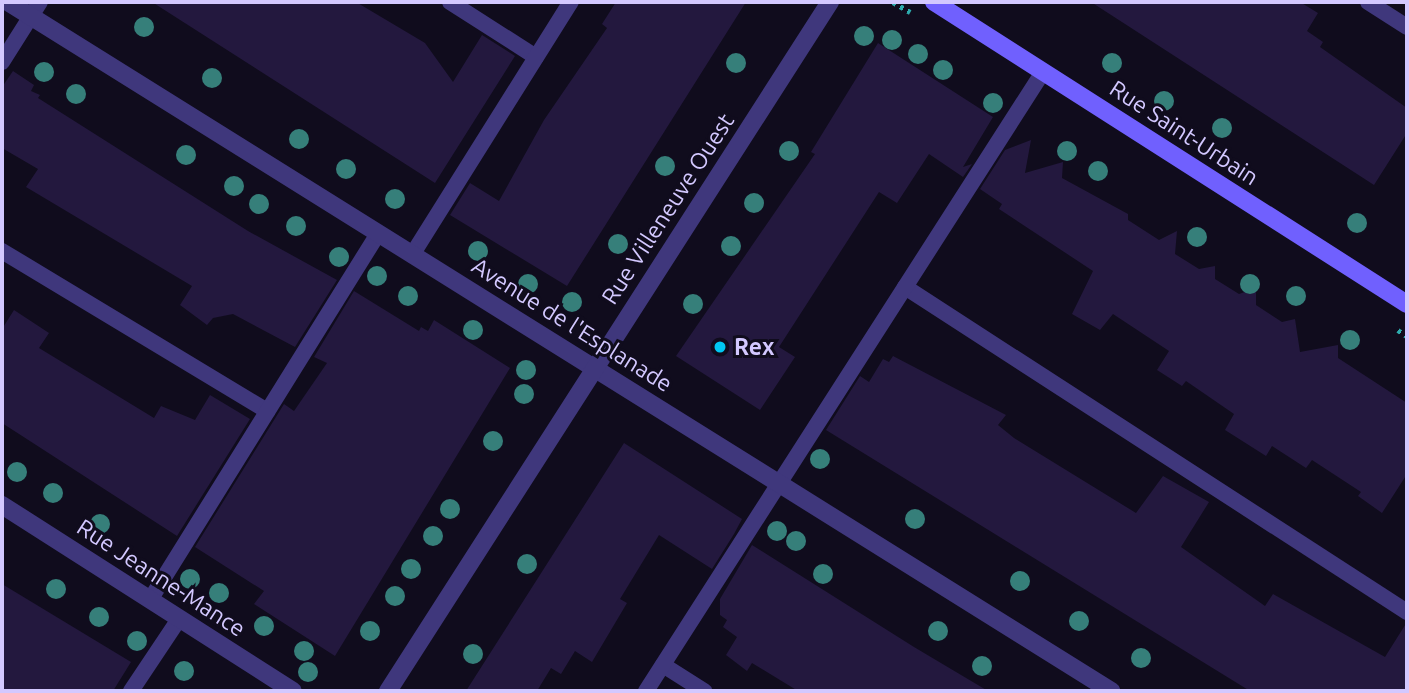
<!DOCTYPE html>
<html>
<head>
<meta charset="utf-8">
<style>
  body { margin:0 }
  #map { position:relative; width:1409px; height:693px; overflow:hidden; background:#100c1d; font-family:Ubuntu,sans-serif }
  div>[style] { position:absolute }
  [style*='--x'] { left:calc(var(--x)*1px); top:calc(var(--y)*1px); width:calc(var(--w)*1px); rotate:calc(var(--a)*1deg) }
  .building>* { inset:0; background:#23183e }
  .path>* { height:4.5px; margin-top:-2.25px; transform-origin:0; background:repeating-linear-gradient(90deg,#2dacae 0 3.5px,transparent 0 8.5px) }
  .service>* { height:16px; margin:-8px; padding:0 8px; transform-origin:8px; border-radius:8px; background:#3f377c }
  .minor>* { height:18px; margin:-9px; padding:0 9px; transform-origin:9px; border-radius:9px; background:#3f377c }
  .secondary>* { height:18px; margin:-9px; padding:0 9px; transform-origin:9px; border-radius:9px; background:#7060fe }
  .trees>* { width:20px; height:20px; margin:-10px; border-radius:50%; background:#367f7a }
  .dots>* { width:19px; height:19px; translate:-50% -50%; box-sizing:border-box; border:4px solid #100c1d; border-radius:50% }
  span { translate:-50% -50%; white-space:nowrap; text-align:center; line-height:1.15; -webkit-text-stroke:6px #100c1d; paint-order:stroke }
  .street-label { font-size:23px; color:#d3c8ff }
  .poi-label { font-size:23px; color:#d3c8ff; font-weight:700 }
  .left { translate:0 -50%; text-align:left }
  .frame { position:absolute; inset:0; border:4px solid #d3c8ff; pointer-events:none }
</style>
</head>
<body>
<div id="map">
  <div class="building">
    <i style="clip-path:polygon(152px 2px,356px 2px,425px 43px,453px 82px,482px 35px,515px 56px,435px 183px)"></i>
    <i style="clip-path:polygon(616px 2px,746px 2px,567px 286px,450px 215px,470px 183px,499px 201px,544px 120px,607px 28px,602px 24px)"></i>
    <i style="clip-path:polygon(1091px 2px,1300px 2px,1318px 13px,1307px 31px,1323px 42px,1320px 47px,1407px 108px,1407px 133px,1374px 185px)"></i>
    <i style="clip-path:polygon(878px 43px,993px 117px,963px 167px,972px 164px,963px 177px,929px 154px,897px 203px,879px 192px,779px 347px,795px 357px,760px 410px,676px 356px,815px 154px,811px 152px)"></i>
    <i style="clip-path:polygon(13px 71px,34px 85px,31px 91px,40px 95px,38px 98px,248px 231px,337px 280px,295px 347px,233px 314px,213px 318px,207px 325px,180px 305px,192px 286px,26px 187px,38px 169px,2px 148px,2px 87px)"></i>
    <i style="clip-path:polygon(1031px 140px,1025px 173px,1063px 162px,1062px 178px,1128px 214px,1128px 220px,1159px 240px,1177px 231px,1175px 254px,1199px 269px,1215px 266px,1215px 279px,1239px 294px,1256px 288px,1256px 305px,1282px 322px,1295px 319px,1300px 352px,1338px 345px,1338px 358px,1407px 403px,1407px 474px,1382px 513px,1358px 496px,1361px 492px,1312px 460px,1306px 468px,1272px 446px,1266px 456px,1225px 430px,1234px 414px,1186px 381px,1182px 386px,1157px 370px,1169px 351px,1113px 314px,1100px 330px,1072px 314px,1093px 271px,999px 209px,1002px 204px,980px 189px,1005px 150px)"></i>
    <i style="clip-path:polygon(354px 291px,419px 331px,421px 327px,428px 331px,434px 320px,510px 368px,335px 656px,254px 604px,264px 591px,195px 547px,284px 404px,294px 411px,327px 363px,314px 357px)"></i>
    <i style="clip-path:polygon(14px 310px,49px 333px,39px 348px,154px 418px,161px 406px,195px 420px,210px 395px,250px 419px,177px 536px,2px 423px,2px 329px)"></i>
    <i style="clip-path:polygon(893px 356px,1006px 415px,998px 425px,1014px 438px,1136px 513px,1163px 476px,1209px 502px,1181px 547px,1265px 606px,1273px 594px,1385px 657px,1407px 622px,1407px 691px,1250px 691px,826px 430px,860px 376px,869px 382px,883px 359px,889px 362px)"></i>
    <i style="clip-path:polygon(624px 443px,742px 519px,734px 534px,712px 569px,659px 535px,620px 599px,627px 603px,592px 662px,575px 651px,561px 674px,551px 668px,537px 691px,466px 691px)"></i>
    <i style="clip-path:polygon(752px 545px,914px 647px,988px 691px,798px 691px,752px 663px,747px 671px,726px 655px,737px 637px,723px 627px,727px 620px,720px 615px,720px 599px)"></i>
    <i style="clip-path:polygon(2px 584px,131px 662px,113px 691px,2px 691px)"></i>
  </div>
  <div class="path">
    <i style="--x:893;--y:2;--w:20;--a:30"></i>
    <i style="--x:1398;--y:330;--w:11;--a:34"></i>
  </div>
  <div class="service">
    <i style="--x:450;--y:2;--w:102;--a:32.6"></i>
    <i style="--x:1368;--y:2;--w:46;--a:32.7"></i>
    <i style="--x:2;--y:62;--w:71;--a:-57.7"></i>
    <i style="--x:2;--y:251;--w:310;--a:31.1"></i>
    <i style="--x:412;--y:255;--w:299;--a:-57.9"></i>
    <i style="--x:905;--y:287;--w:598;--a:32.92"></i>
    <i style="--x:150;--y:600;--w:430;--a:-58.1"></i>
    <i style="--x:663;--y:665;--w:49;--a:32.4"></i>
    <i style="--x:131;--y:691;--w:87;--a:-56.3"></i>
    <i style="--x:646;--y:691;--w:735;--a:-57.33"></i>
  </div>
  <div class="minor">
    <i style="--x:8;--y:2;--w:1301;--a:31.99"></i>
    <i style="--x:2;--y:505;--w:345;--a:32.6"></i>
    <i style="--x:388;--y:691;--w:819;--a:-57.32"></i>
  </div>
  <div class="secondary">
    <i style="--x:934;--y:2;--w:561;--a:32.56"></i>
  </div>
  <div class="trees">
    <i style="left:144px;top:27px"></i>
    <i style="left:864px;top:36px"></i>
    <i style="left:892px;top:40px"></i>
    <i style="left:918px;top:54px"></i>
    <i style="left:736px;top:63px"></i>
    <i style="left:1112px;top:63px"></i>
    <i style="left:943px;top:70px"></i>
    <i style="left:44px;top:72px"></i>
    <i style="left:212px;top:78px"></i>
    <i style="left:76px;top:94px"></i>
    <i style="left:1164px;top:101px"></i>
    <i style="left:993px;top:103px"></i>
    <i style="left:1222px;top:128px"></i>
    <i style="left:299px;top:139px"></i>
    <i style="left:789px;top:151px"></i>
    <i style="left:1067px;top:151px"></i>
    <i style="left:186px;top:155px"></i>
    <i style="left:665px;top:166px"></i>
    <i style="left:346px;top:169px"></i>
    <i style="left:1098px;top:171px"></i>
    <i style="left:234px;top:186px"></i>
    <i style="left:395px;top:199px"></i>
    <i style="left:754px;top:203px"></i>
    <i style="left:259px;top:204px"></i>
    <i style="left:1357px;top:223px"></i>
    <i style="left:296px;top:226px"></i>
    <i style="left:1197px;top:237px"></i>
    <i style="left:618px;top:244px"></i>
    <i style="left:731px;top:246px"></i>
    <i style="left:478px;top:251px"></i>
    <i style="left:339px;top:257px"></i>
    <i style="left:377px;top:276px"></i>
    <i style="left:528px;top:284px"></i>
    <i style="left:1250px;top:284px"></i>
    <i style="left:408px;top:296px"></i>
    <i style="left:1296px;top:296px"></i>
    <i style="left:572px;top:302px"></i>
    <i style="left:693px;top:304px"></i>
    <i style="left:473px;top:330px"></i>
    <i style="left:1350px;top:340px"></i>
    <i style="left:526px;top:370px"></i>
    <i style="left:524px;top:394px"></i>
    <i style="left:493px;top:441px"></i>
    <i style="left:820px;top:459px"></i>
    <i style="left:17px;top:472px"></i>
    <i style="left:53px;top:493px"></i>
    <i style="left:450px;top:509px"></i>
    <i style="left:915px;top:519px"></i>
    <i style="left:100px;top:524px"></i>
    <i style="left:777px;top:531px"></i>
    <i style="left:433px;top:536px"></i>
    <i style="left:796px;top:541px"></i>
    <i style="left:527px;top:564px"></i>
    <i style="left:411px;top:569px"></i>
    <i style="left:823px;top:574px"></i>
    <i style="left:190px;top:579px"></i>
    <i style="left:1020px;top:581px"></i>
    <i style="left:56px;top:589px"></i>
    <i style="left:219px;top:593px"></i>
    <i style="left:395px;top:596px"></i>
    <i style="left:99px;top:617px"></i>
    <i style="left:1079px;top:621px"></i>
    <i style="left:264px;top:626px"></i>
    <i style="left:370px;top:631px"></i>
    <i style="left:938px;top:631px"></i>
    <i style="left:137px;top:641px"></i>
    <i style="left:304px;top:651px"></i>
    <i style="left:473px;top:654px"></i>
    <i style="left:1141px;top:658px"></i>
    <i style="left:982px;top:666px"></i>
    <i style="left:184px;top:671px"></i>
    <i style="left:308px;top:672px"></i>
  </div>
  <div class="dots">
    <i style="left:720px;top:347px;background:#01c7f2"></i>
  </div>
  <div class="street-label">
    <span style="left:1184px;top:133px;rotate:33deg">Rue Saint-Urbain</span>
    <span style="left:668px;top:209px;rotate:-57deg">Rue Villeneuve Ouest</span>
    <span style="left:572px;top:325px;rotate:32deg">Avenue de l'Esplanade</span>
    <span style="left:161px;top:578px;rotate:33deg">Rue Jeanne-Mance</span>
  </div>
  <div class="poi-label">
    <span class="left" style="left:734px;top:347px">Rex</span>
  </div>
  <div class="frame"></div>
</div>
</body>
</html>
